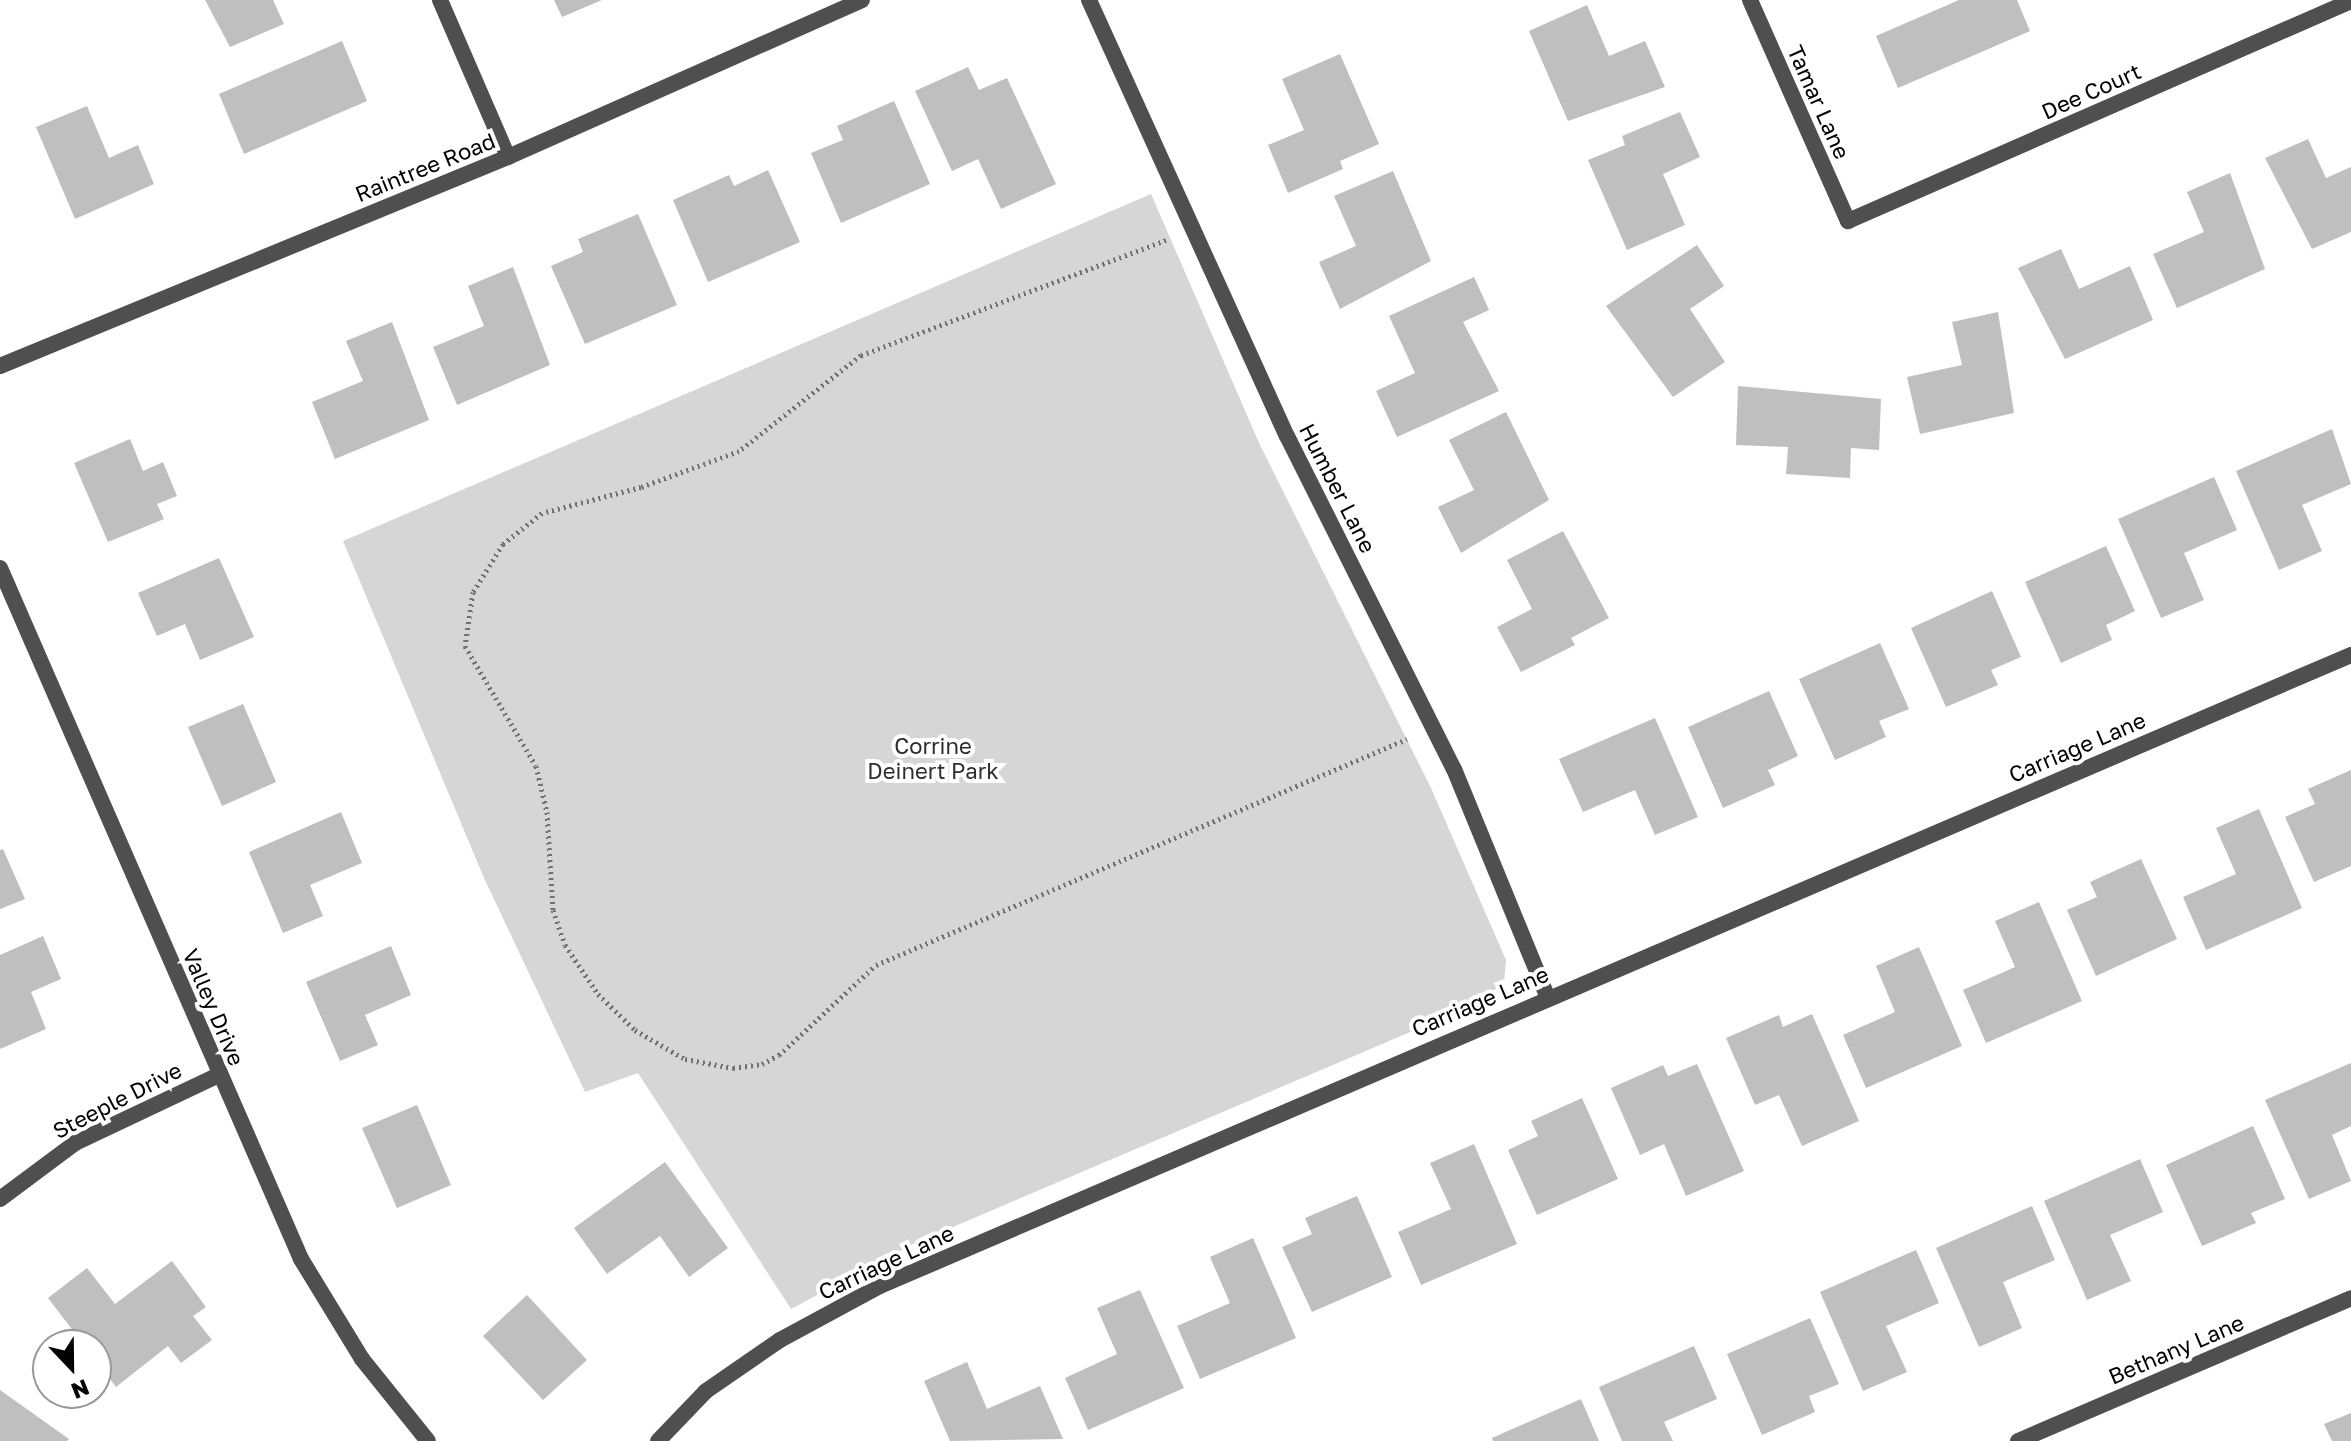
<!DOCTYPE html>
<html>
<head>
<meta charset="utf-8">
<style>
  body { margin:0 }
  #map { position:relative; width:2351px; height:1441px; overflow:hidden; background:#fff; font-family:"Golos Text",sans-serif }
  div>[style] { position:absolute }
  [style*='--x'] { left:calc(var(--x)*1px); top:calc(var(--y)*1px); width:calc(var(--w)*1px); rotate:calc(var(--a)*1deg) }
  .green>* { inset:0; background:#d6d6d6 }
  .building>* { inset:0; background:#bfbfbf }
  .path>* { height:5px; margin-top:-2.5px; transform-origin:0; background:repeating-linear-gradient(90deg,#717171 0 2px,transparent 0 6px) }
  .minor>* { height:16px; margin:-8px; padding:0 8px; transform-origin:8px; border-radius:8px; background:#4f4f4f }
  span { translate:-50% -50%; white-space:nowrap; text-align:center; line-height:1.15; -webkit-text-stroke:8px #fff; paint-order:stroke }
  .street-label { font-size:22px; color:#000 }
  .park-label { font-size:22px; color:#2d2d2d }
  .north { position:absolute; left:32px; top:1329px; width:80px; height:80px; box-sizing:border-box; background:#fff; border:2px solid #999; border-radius:50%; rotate:158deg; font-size:22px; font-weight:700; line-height:32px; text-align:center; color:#000 }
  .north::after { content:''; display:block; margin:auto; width:28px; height:36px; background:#000; clip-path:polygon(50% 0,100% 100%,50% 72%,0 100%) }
</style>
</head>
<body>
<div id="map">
  <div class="green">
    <i style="clip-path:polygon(1151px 194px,1260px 445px,1431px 788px,1506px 960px,1504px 983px,1469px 1007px,913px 1244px,791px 1309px,638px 1073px,585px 1092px,484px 878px,343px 541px)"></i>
  </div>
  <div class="building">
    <i style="clip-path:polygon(205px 0,273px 0,284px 24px,230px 47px)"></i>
    <i style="clip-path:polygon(554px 0,602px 0,562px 17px)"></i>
    <i style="clip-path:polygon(1959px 0,2017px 0,2030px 31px,1898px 88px,1876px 36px)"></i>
    <i style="clip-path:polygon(1587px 5px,1609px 56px,1645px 41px,1665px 87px,1568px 121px,1529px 31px)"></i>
    <i style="clip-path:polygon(342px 41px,367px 101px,244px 154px,219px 94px)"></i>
    <i style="clip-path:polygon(1340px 54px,1379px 144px,1340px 161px,1343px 169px,1288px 193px,1268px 145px,1304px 130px,1282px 79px)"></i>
    <i style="clip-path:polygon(968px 67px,979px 90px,1007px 78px,1056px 184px,1001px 209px,978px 159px,952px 171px,915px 91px)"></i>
    <i style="clip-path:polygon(894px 101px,930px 184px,841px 223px,811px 153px,843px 140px,837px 126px)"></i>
    <i style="clip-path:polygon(87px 106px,109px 158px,138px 145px,154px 184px,75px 219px,36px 127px)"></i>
    <i style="clip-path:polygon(1680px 112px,1700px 157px,1663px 174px,1685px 225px,1627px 250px,1588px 160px,1625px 145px,1622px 136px)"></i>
    <i style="clip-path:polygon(2308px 139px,2326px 178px,2351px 167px,2351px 232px,2312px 249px,2265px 158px)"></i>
    <i style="clip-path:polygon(768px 170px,800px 242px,708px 282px,673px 200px,729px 175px,734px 186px)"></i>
    <i style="clip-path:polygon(1393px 171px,1431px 261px,1340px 309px,1319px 262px,1356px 246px,1334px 196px)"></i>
    <i style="clip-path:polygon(2230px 173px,2265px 269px,2177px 308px,2153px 254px,2204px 232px,2187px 192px)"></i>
    <i style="clip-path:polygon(638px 214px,677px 305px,585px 344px,551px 266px,583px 252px,578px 239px)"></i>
    <i style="clip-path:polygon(1697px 245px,1724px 286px,1690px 309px,1725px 362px,1673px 397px,1606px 306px)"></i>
    <i style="clip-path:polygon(2061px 249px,2079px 289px,2130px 266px,2153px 320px,2065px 359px,2018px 268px)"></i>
    <i style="clip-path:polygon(513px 267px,550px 365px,457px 405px,433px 347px,484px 326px,468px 286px)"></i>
    <i style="clip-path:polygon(1474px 277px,1489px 310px,1463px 322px,1499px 391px,1397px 437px,1376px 391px,1415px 373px,1389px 316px)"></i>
    <i style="clip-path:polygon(1998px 312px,2014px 413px,1920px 434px,1907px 377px,1962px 365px,1952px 322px)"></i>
    <i style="clip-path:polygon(392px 322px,429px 420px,335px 459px,312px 402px,363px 381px,346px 341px)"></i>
    <i style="clip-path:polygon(1738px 386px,1881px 399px,1879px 450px,1851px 448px,1850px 478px,1786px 474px,1788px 447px,1736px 445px)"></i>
    <i style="clip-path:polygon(1506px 412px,1549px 500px,1461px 553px,1438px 507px,1474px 490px,1449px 440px)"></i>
    <i style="clip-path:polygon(2332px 429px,2351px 484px,2302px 505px,2322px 551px,2279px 570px,2236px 471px)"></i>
    <i style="clip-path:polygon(130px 439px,143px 471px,163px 462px,177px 496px,157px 504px,164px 519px,108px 542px,74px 463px)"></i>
    <i style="clip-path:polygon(2214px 477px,2237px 530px,2184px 553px,2204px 600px,2161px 618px,2118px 519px)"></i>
    <i style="clip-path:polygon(1563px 531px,1609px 618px,1571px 638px,1575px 645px,1521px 672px,1497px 627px,1532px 609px,1507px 560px)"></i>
    <i style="clip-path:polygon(2106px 546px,2135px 611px,2106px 625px,2112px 640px,2061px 663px,2025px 582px)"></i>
    <i style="clip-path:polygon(219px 558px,254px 637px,200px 660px,185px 624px,157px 636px,138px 593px)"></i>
    <i style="clip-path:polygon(1992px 591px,2021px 657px,1991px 670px,1998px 685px,1946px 707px,1911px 628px)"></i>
    <i style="clip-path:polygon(1880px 643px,1909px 709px,1879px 721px,1886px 737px,1835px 760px,1799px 679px)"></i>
    <i style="clip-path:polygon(1769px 691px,1798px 756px,1768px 770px,1775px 785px,1723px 808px,1688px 727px)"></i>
    <i style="clip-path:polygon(243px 704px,276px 782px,222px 806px,188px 727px)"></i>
    <i style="clip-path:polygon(1655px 718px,1698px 817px,1655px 835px,1635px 790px,1583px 812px,1559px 759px)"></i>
    <i style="clip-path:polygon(2351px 770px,2351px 866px,2314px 882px,2285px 817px,2315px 804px,2308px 789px)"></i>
    <i style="clip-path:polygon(2259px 809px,2302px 908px,2206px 950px,2183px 897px,2236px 874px,2216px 828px)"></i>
    <i style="clip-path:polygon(341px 812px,362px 863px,310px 885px,323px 916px,283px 933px,249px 852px)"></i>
    <i style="clip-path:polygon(3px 849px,25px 899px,0 909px,0 850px)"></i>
    <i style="clip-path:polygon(2141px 859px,2177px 939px,2096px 976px,2067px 910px,2097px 897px,2090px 882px)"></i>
    <i style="clip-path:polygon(2039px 902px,2082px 1001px,1986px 1043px,1963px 990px,2015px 967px,1995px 921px)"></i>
    <i style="clip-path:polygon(43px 936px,61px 979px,31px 992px,46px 1029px,0 1049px,0 955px)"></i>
    <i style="clip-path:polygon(391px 946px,411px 995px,365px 1015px,378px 1045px,340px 1061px,306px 982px)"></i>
    <i style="clip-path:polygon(1919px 947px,1962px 1046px,1866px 1088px,1843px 1035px,1895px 1012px,1876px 966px)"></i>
    <i style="clip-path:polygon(1812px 1014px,1859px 1121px,1802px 1146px,1779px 1095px,1755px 1105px,1726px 1038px,1779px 1015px,1783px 1027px)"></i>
    <i style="clip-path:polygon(2351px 1063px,2351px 1126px,2332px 1135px,2351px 1181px,2309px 1199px,2265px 1100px)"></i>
    <i style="clip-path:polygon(1697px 1064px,1744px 1171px,1686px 1196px,1664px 1144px,1640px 1155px,1611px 1088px,1663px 1065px,1668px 1076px)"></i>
    <i style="clip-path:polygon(1582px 1098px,1618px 1179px,1537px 1215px,1508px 1150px,1538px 1136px,1531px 1121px)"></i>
    <i style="clip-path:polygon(417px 1105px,451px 1185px,397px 1208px,362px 1128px)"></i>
    <i style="clip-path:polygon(2253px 1126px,2285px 1199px,2251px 1213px,2256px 1223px,2202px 1246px,2166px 1165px)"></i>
    <i style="clip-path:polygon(1474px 1144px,1517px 1244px,1421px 1285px,1398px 1232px,1451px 1209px,1430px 1163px)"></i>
    <i style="clip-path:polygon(2140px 1159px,2163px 1212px,2110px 1235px,2131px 1281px,2087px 1300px,2044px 1201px)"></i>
    <i style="clip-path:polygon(665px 1162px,728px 1248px,689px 1277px,660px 1236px,607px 1274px,574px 1228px)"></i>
    <i style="clip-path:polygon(1357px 1196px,1392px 1277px,1312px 1312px,1282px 1247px,1312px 1234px,1305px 1218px)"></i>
    <i style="clip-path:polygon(2032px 1206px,2055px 1260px,2003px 1282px,2022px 1328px,1979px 1347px,1936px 1248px)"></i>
    <i style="clip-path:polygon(1253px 1238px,1296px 1338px,1200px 1379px,1177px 1326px,1230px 1303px,1210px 1257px)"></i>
    <i style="clip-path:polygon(1916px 1250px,1939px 1303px,1886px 1326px,1907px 1372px,1863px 1391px,1820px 1292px)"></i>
    <i style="clip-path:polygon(172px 1261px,206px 1307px,193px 1316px,212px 1340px,181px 1363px,168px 1346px,116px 1387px,96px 1361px,96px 1345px,84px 1345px,48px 1298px,87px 1268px,115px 1304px)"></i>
    <i style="clip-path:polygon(1140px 1290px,1184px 1388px,1088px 1430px,1065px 1378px,1117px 1354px,1097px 1308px)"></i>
    <i style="clip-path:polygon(527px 1295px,587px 1360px,543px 1400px,483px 1336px)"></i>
    <i style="clip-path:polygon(1810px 1318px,1839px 1384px,1809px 1396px,1815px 1412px,1762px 1435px,1727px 1354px)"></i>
    <i style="clip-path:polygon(1694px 1346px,1717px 1399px,1664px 1422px,1673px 1441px,1622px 1441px,1599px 1387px)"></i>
    <i style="clip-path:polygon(967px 1362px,987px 1409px,1040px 1386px,1063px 1439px,950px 1441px,924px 1381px)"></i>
    <i style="clip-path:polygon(0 1390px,69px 1439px,67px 1441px,0 1441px)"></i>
    <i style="clip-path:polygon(1581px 1399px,1599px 1441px,1493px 1441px,1492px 1438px)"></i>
    <i style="clip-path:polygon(2351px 1413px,2351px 1441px,2332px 1441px,2324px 1424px)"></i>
  </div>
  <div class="path">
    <i style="--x:1166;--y:240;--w:326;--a:159.3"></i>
    <i style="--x:861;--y:355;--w:155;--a:141.8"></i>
    <i style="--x:739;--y:451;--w:104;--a:159.8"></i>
    <i style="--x:641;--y:487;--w:102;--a:165.3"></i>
    <i style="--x:542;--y:513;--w:50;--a:141.5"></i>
    <i style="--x:503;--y:544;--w:57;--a:122"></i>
    <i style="--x:473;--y:592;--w:55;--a:98.4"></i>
    <i style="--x:465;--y:646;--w:139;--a:59.4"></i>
    <i style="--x:536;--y:766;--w:47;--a:76.6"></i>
    <i style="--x:547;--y:812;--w:98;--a:86.5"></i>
    <i style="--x:553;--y:910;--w:37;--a:71"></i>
    <i style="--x:565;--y:945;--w:59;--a:56"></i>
    <i style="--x:598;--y:994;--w:52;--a:44.2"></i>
    <i style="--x:635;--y:1030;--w:58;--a:30.1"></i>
    <i style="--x:685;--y:1059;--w:49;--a:10.6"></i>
    <i style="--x:733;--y:1068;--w:29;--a:-8"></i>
    <i style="--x:762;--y:1064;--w:19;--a:-28"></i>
    <i style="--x:779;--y:1055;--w:132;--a:-42.9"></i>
    <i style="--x:876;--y:965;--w:577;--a:-23.06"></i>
  </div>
  <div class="minor">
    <i style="--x:440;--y:0;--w:171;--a:66.6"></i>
    <i style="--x:1089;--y:0;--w:479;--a:65.6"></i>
    <i style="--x:1287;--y:436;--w:373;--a:63.4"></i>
    <i style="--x:1454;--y:769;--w:245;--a:67.7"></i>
    <i style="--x:1750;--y:0;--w:242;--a:66.1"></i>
    <i style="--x:1848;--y:221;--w:549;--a:-23.62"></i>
    <i style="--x:0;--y:366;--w:549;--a:-22.36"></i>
    <i style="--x:508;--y:157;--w:387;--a:-23.9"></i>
    <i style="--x:0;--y:568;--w:754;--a:66.46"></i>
    <i style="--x:301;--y:1259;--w:117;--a:58.6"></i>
    <i style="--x:362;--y:1359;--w:105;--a:51.2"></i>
    <i style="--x:0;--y:1199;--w:94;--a:-36.7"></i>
    <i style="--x:75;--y:1143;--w:159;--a:-25.3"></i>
    <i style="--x:658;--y:1441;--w:69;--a:-46.2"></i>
    <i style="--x:706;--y:1391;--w:90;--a:-34.6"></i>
    <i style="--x:780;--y:1340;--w:114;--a:-28.4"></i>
    <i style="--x:880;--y:1286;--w:1601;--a:-23.22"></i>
    <i style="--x:2018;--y:1441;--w:362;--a:-23.2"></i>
  </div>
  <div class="street-label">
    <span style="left:2091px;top:91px;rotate:-24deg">Dee Court</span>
    <span style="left:1819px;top:102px;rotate:66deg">Tamar Lane</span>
    <span style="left:425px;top:167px;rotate:-22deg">Raintree Road</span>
    <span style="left:1338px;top:488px;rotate:63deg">Humber Lane</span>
    <span style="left:2077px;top:747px;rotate:-23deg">Carriage Lane</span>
    <span style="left:1480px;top:1001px;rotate:-23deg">Carriage Lane</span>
    <span style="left:214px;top:1007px;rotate:67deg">Valley Drive</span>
    <span style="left:117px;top:1100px;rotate:-27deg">Steeple Drive</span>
    <span style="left:886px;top:1262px;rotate:-25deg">Carriage Lane</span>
    <span style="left:2176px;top:1349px;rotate:-23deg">Bethany Lane</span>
  </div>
  <div class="park-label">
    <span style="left:933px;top:758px">Corrine<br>Deinert Park</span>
  </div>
  <div class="north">N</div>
</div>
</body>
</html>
